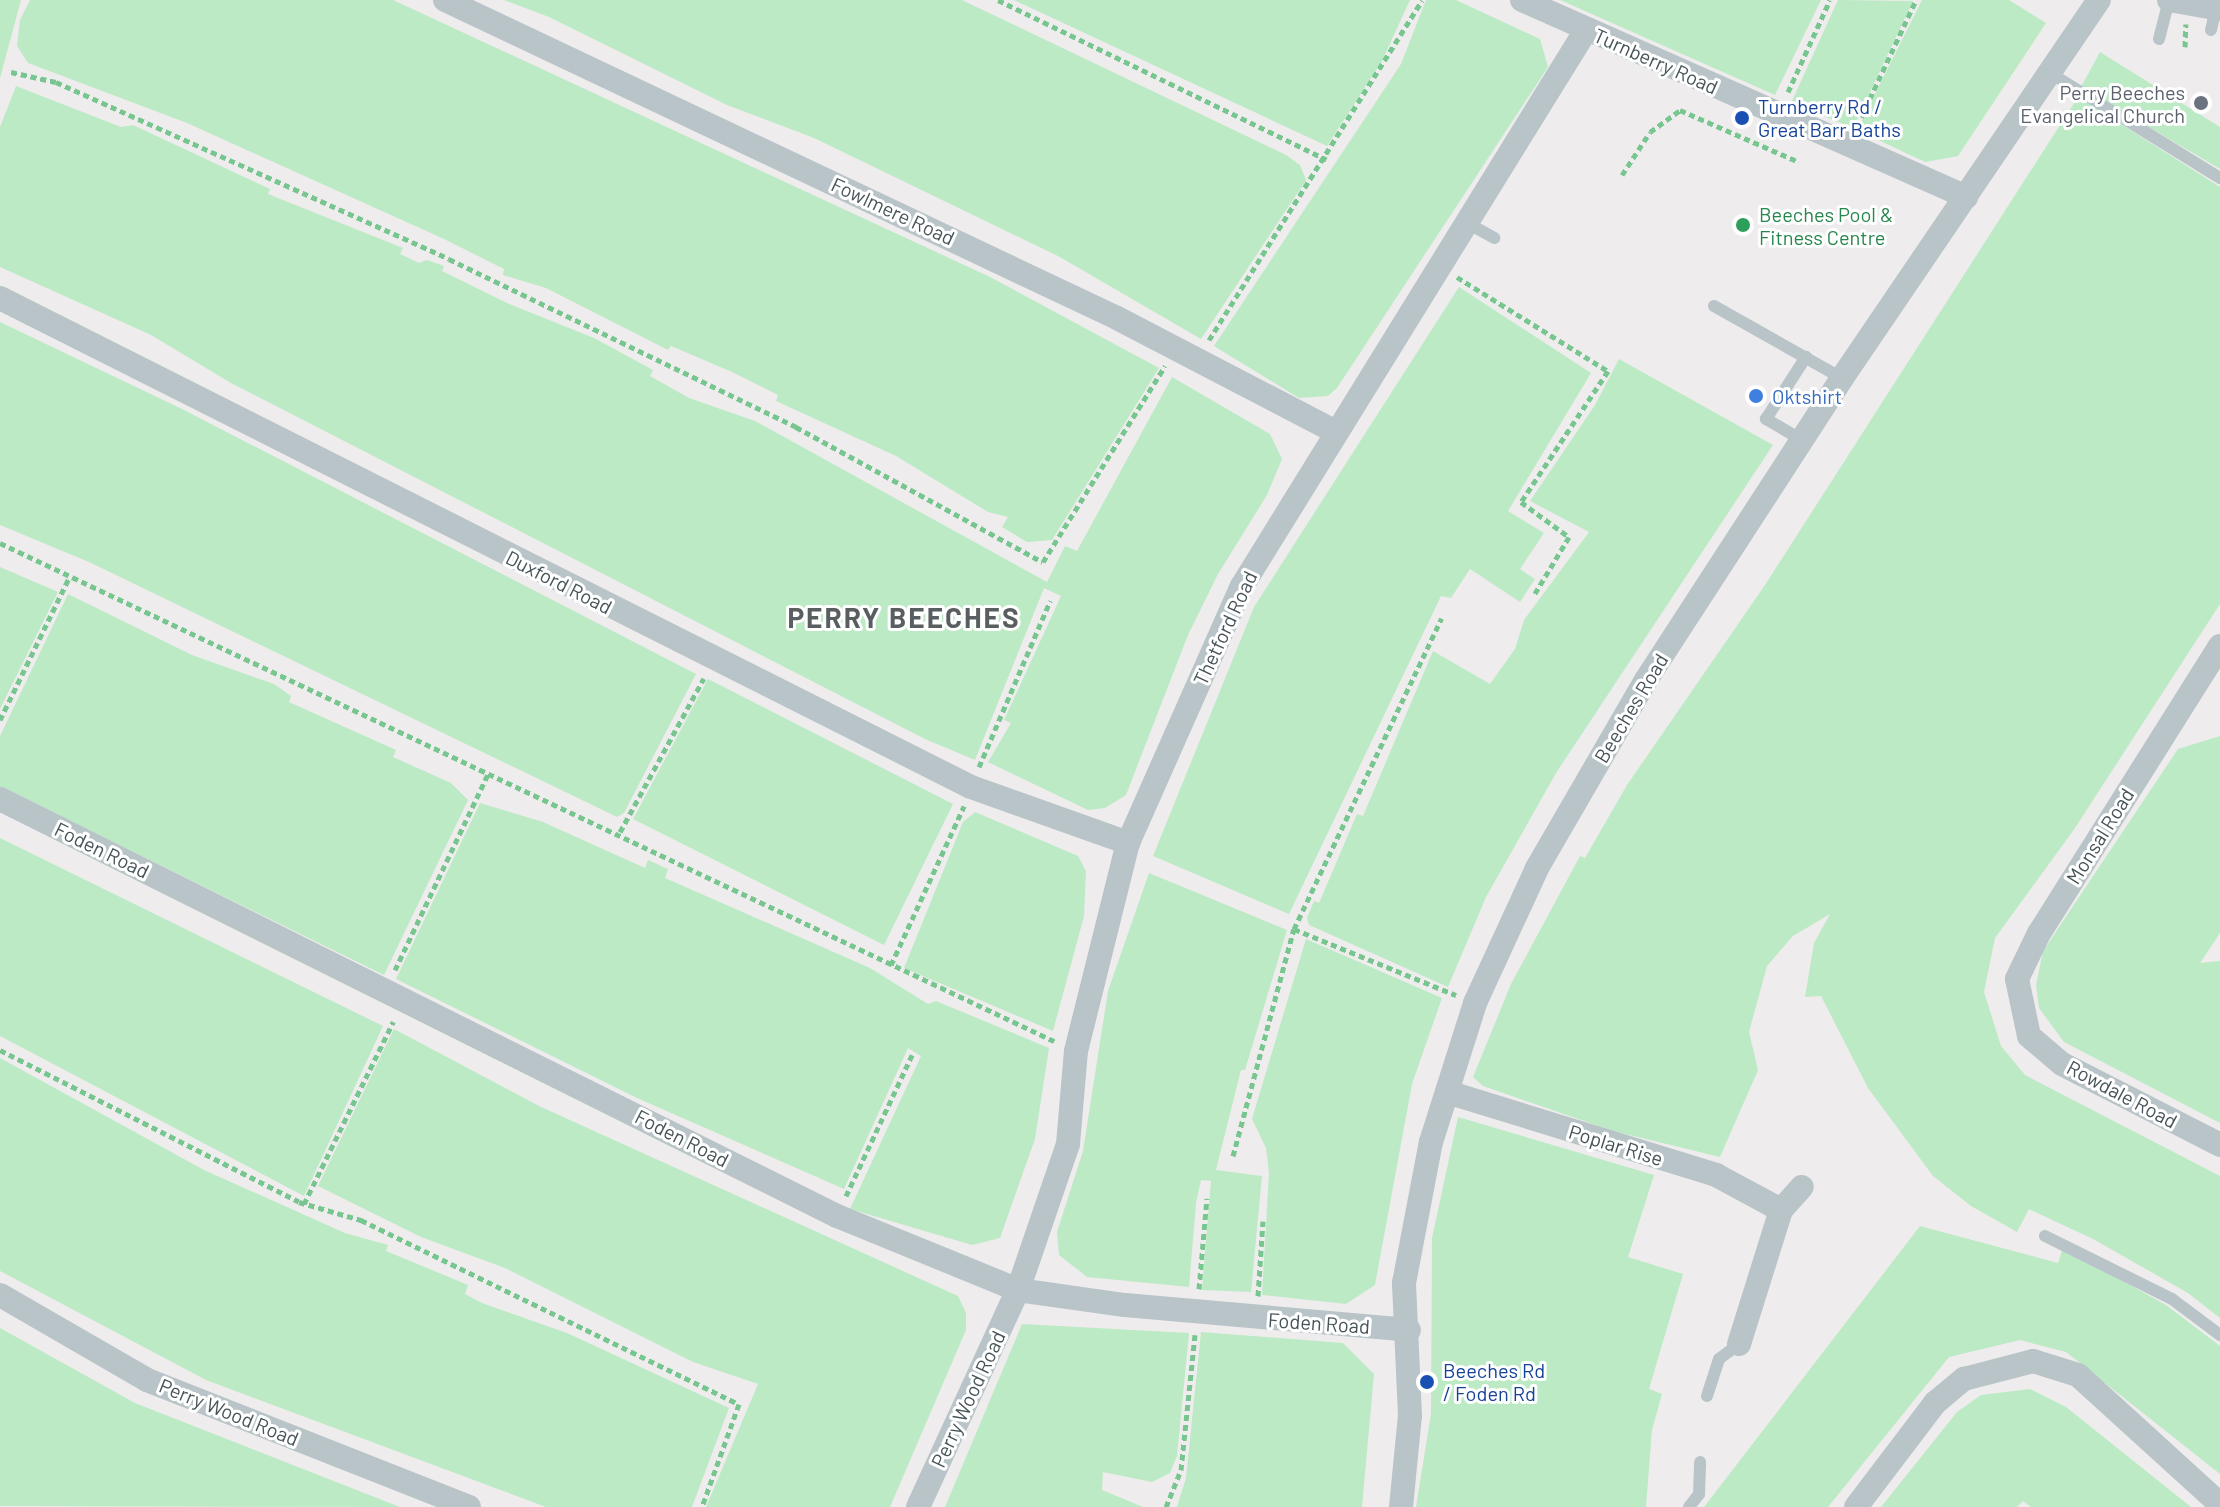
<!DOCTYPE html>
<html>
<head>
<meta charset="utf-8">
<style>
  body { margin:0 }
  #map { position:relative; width:2220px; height:1507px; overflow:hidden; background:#efeced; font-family:Barlow,sans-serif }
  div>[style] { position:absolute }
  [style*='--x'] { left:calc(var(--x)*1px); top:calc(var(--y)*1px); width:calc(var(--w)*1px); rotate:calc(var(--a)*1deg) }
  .green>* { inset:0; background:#bceac5 }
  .path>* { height:5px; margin-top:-2.5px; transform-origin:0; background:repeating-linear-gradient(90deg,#77c68f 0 6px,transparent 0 10px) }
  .lane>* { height:12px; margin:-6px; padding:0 6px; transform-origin:6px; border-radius:6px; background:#b8c4c8 }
  .street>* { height:24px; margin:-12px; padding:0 12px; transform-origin:12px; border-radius:12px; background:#b8c4c8 }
  .dots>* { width:22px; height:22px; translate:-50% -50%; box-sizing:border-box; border:4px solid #fff; border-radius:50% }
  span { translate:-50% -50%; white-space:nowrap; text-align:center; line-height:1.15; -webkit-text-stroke:6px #fff; paint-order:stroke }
  .street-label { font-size:20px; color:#465358 }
  .worship-label { font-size:20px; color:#5b616d }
  .right { translate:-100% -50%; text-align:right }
  .transit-label { font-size:20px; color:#164399 }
  .left { translate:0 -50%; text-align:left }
  .leisure-label { font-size:20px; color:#27864d }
  .shop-label { font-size:20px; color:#366cbe }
  .district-label { font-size:28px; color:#595e60; font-weight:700; letter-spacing:2px }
</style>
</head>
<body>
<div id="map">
  <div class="green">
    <i style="clip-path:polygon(0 0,21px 0,0 78px)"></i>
    <i style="clip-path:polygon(30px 0,393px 0,990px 277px,1159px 368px,1052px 540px,1027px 542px,1002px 527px,1008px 517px,988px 512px,896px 456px,776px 401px,778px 395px,732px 372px,671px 346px,668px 350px,546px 288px,503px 275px,504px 269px,444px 239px,187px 123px,28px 63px,17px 46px,20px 20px)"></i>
    <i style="clip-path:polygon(504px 0,962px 0,1286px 155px,1300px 165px,1306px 180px,1201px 339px,1058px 256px,814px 138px,727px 105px,549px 17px)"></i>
    <i style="clip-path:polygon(1014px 0,1410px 0,1382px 61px,1327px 146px)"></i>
    <i style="clip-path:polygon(1426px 0,1456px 0,1540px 39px,1548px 67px,1337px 388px,1328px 396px,1299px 398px,1214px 346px,1401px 64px)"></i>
    <i style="clip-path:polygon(1560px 0,1821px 0,1775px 95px)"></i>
    <i style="clip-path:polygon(1838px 0,1913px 1px,1853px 128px,1791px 103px)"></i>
    <i style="clip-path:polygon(1922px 0,2009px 0,2046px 23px,1958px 156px,1925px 162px,1857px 130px)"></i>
    <i style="clip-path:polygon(2100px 52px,2220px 127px,2220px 169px,2081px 87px)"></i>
    <i style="clip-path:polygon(16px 86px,121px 127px,133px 125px,270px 189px,268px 194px,403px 248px,400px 254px,419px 263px,427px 260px,444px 266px,442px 271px,507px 303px,594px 338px,653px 370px,650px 376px,689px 398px,755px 421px,1047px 582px,1065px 546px,1077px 551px,1172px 377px,1270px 434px,1282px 459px,1267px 495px,1218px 574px,1188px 635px,1126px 795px,1105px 808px,1088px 810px,988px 762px,1011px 723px,1004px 720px,1061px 596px,1044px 588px,975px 760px,925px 739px,231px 383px,151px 335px,0 267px,0 127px)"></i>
    <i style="clip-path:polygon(2078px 97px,2220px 187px,2220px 604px,2075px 828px,1995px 938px,1984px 992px,2001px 1046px,2025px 1075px,2220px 1176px,2220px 1318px,2188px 1293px,2093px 1239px,2029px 1209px,2017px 1232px,1971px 1206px,1933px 1176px,1868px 1088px,1821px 996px,1805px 997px,1814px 943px,1830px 914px,1793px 936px,1767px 966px,1749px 1032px,1758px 1070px,1720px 1157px,1613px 1131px,1483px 1086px,1473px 1077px,1511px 984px,1580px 856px,1585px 858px,1627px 785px,1765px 585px)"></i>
    <i style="clip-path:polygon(1459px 287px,1591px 373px,1508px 511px,1544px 533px,1520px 569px,1535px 579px,1520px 602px,1470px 569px,1451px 598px,1441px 596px,1289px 914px,1153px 856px,1254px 607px)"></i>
    <i style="clip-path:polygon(0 322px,182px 409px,696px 674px,624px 813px,617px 817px,89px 562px,0 525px)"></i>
    <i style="clip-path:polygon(1619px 359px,1773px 445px,1556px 773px,1486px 897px,1448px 987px,1309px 925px,1307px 918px,1314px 901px,1319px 903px,1357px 814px,1363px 816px,1433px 651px,1490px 684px,1515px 649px,1524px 620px,1589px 532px,1530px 501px,1595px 405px)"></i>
    <i style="clip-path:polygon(0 567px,58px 592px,0 709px)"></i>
    <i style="clip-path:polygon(68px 594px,192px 655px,274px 684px,291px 696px,289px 702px,396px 750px,393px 757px,451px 783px,468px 800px,384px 975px,0 787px,0 736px)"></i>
    <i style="clip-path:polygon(708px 679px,953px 804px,884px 945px,633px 819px)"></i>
    <i style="clip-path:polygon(2220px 736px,2220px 933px,2200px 963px,2220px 961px,2220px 1123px,2064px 1042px,2039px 1008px,2036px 985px,2043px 951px,2178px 749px)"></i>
    <i style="clip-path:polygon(480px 803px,543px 822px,645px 868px,648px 860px,668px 869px,665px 878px,870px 968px,928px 1004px,936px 1001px,1049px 1048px,1035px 1139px,1000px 1238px,972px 1245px,850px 1209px,921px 1056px,908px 1048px,844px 1189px,637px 1098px,396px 979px)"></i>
    <i style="clip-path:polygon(975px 812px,1078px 856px,1086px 871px,1084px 916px,1053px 1031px,904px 968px,963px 822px)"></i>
    <i style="clip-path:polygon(0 838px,383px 1026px,304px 1196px,0 1036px)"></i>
    <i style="clip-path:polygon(1149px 873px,1287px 930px,1245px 1070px,1241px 1070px,1216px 1170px,1262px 1176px,1251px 1292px,1202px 1290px,1211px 1181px,1201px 1180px,1196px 1203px,1189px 1287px,1087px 1277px,1059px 1255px,1057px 1232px,1083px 1151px,1108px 991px)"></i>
    <i style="clip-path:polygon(1306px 939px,1442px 998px,1412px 1084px,1375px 1285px,1346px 1304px,1262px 1295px,1269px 1173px,1266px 1148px,1252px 1119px)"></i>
    <i style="clip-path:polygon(394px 1029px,539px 1106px,958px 1296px,966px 1313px,966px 1330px,890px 1507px,706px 1507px,758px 1384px,693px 1362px,505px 1268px,421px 1237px,318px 1186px)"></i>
    <i style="clip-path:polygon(0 1058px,204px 1170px,345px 1233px,388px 1245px,386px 1251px,468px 1285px,465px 1294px,482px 1303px,567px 1333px,729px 1408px,692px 1507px,546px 1507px,206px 1380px,0 1271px)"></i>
    <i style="clip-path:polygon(1458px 1117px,1654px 1175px,1628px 1257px,1683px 1274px,1649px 1389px,1662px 1394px,1652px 1430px,1646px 1507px,1416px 1507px,1431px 1414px,1432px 1238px)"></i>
    <i style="clip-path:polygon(1920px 1226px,2058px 1263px,2062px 1251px,2070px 1252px,2166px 1305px,2220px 1346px,2220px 1474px,2066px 1352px,2020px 1340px,1949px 1357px,1828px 1507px,1704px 1507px)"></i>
    <i style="clip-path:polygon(1022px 1324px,1189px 1333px,1177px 1456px,1170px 1473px,1152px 1482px,1103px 1472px,1102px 1490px,1143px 1507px,945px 1507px)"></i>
    <i style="clip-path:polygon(0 1328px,135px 1403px,400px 1507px,0 1506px)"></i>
    <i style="clip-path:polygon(1201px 1332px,1343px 1343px,1374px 1374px,1362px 1507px,1177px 1507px,1186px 1478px)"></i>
    <i style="clip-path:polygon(2030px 1389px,2066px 1407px,2191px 1507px,2031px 1507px,2023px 1501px,2017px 1507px,1881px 1507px,1957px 1412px,1981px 1395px)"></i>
  </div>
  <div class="path">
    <i style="--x:998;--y:0;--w:365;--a:25.9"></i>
    <i style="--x:2185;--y:47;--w:23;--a:-88"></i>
    <i style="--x:11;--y:72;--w:46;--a:12.5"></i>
    <i style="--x:56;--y:82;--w:431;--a:24.2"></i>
    <i style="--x:449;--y:259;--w:386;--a:25.8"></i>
    <i style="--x:796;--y:427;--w:281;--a:28.7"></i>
    <i style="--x:1043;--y:562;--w:231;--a:-58.1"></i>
    <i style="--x:1788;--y:92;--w:101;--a:-65.5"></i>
    <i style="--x:1857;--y:126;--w:139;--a:-64.9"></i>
    <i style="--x:1622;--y:175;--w:51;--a:-56.9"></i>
    <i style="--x:1650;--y:132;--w:37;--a:-36"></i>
    <i style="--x:1680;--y:110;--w:130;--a:23.6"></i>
    <i style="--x:1457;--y:277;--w:178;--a:31.9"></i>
    <i style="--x:1608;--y:371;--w:157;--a:123.6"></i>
    <i style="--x:1521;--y:502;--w:59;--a:36.1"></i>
    <i style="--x:1569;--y:537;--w:68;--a:121.1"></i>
    <i style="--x:1209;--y:340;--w:401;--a:-57.9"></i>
    <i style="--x:0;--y:543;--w:1168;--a:25.29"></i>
    <i style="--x:0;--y:720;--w:160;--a:-64.1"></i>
    <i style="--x:979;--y:767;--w:181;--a:-66.8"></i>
    <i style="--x:620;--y:832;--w:175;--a:-61.4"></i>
    <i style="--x:1294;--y:929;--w:175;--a:22.2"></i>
    <i style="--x:891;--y:965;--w:175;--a:-65.3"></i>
    <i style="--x:395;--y:970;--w:219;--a:-64.6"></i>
    <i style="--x:0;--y:1050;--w:335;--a:26.9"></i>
    <i style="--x:299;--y:1202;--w:65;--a:16.2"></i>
    <i style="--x:361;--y:1220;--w:420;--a:26"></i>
    <i style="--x:739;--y:1404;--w:109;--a:109.8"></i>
    <i style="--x:1233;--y:1156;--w:235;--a:-75"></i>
    <i style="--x:1294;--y:929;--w:344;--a:-64.6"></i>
    <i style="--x:846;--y:1196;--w:156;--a:-64.9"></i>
    <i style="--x:304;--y:1204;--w:203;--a:-63.9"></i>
    <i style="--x:1199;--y:1289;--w:91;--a:-85"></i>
    <i style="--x:1258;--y:1296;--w:75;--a:-86.2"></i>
    <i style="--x:1166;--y:1507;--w:40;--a:-68"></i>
    <i style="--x:1181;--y:1470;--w:136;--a:-84.1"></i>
  </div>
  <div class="lane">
    <i style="--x:2211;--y:30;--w:23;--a:-77"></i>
    <i style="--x:2159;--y:39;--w:40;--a:-75.6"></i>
    <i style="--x:2050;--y:73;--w:200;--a:31.7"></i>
    <i style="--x:1469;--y:224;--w:29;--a:29"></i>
    <i style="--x:1714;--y:306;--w:147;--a:29.4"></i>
    <i style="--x:1802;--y:440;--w:42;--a:-149.7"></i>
    <i style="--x:1766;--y:419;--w:74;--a:-57.2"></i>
    <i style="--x:2045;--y:1236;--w:142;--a:26.4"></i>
    <i style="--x:2172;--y:1299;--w:60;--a:36.9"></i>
    <i style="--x:1707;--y:1396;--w:39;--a:-72"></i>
    <i style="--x:1719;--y:1359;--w:25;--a:-37"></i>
    <i style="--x:1689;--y:1507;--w:16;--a:-52"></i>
    <i style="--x:1699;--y:1494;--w:32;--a:-88"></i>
  </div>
  <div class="street">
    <i style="--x:445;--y:0;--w:743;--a:25.32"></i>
    <i style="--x:1117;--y:318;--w:247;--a:27.5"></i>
    <i style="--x:1522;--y:0;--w:486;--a:23.9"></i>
    <i style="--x:2169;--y:0;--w:52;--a:10"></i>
    <i style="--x:0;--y:298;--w:1087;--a:26.73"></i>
    <i style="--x:971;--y:787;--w:167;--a:19.6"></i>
    <i style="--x:2220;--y:646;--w:339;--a:122.2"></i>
    <i style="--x:2039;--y:933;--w:51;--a:115.6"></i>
    <i style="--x:2017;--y:979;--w:58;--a:78.1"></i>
    <i style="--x:2029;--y:1036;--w:43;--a:40.3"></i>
    <i style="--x:2062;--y:1064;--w:178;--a:27.1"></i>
    <i style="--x:0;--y:799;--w:935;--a:26.48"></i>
    <i style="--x:837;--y:1216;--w:196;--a:22.2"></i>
    <i style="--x:1018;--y:1290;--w:108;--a:8"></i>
    <i style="--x:1125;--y:1305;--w:285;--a:5"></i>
    <i style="--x:1447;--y:1092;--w:282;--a:17.1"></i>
    <i style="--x:1716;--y:1175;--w:74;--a:28.3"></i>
    <i style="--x:0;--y:1295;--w:170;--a:30"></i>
    <i style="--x:147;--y:1380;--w:346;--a:21.5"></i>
    <i style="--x:1739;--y:1344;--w:140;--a:-72.6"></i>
    <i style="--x:1781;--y:1210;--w:31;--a:-48"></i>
    <i style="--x:918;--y:1507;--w:239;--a:-65.3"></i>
    <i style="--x:1018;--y:1290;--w:154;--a:-71.1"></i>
    <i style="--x:1068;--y:1144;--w:93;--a:-85.1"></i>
    <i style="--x:1076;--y:1051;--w:214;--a:-76"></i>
    <i style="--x:1128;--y:843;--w:281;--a:-66.1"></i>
    <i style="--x:1242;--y:586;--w:654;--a:-58.25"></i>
    <i style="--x:1401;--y:1507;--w:91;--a:-84.4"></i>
    <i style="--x:1410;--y:1416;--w:133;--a:-92.6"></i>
    <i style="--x:1404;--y:1283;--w:144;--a:-79.2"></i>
    <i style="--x:1431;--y:1142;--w:146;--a:-72.4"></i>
    <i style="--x:1475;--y:1003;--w:149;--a:-65.3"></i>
    <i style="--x:1537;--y:868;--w:217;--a:-59.9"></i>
    <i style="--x:1646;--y:680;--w:360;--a:-57"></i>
    <i style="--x:1842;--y:378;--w:457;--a:-55.8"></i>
    <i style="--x:1856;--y:1507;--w:131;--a:-52.8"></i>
    <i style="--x:1935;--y:1403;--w:38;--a:-40"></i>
    <i style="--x:1964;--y:1379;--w:71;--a:-14.6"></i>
    <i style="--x:2033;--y:1361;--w:47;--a:17.3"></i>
    <i style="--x:2078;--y:1375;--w:192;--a:42.3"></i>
  </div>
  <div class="dots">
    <i style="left:2201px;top:103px;background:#6b7280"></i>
    <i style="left:1742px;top:118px;background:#1a4fb4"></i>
    <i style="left:1743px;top:225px;background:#2e9e5b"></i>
    <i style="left:1756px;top:396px;background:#3f7fe0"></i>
    <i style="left:1427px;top:1382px;background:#1a4fb4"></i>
  </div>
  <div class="street-label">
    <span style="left:1656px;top:61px;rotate:24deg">Turnberry Road</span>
    <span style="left:893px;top:211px;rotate:25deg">Fowlmere Road</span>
    <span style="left:559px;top:582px;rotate:27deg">Duxford Road</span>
    <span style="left:1225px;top:628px;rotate:-65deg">Thetford Road</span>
    <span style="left:1631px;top:708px;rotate:-59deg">Beeches Road</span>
    <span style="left:2100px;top:836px;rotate:-58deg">Monsal Road</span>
    <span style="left:102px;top:850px;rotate:26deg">Foden Road</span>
    <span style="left:2122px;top:1094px;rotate:28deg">Rowdale Road</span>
    <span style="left:682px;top:1138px;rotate:27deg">Foden Road</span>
    <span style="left:1616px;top:1145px;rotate:17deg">Poplar Rise</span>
    <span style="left:1319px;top:1323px;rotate:4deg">Foden Road</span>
    <span style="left:968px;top:1399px;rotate:-65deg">Perry Wood Road</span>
    <span style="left:229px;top:1412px;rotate:22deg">Perry Wood Road</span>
  </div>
  <div class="worship-label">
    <span class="right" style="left:2185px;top:104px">Perry Beeches<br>Evangelical Church</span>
  </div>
  <div class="transit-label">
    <span class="left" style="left:1758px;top:118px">Turnberry Rd /<br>Great Barr Baths</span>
    <span class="left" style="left:1443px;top:1382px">Beeches Rd<br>/ Foden Rd</span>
  </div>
  <div class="leisure-label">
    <span class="left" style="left:1759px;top:226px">Beeches Pool &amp;<br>Fitness Centre</span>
  </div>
  <div class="shop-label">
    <span class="left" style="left:1772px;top:396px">Oktshirt</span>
  </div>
  <div class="district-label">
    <span style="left:904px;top:617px">PERRY BEECHES</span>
  </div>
</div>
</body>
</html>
